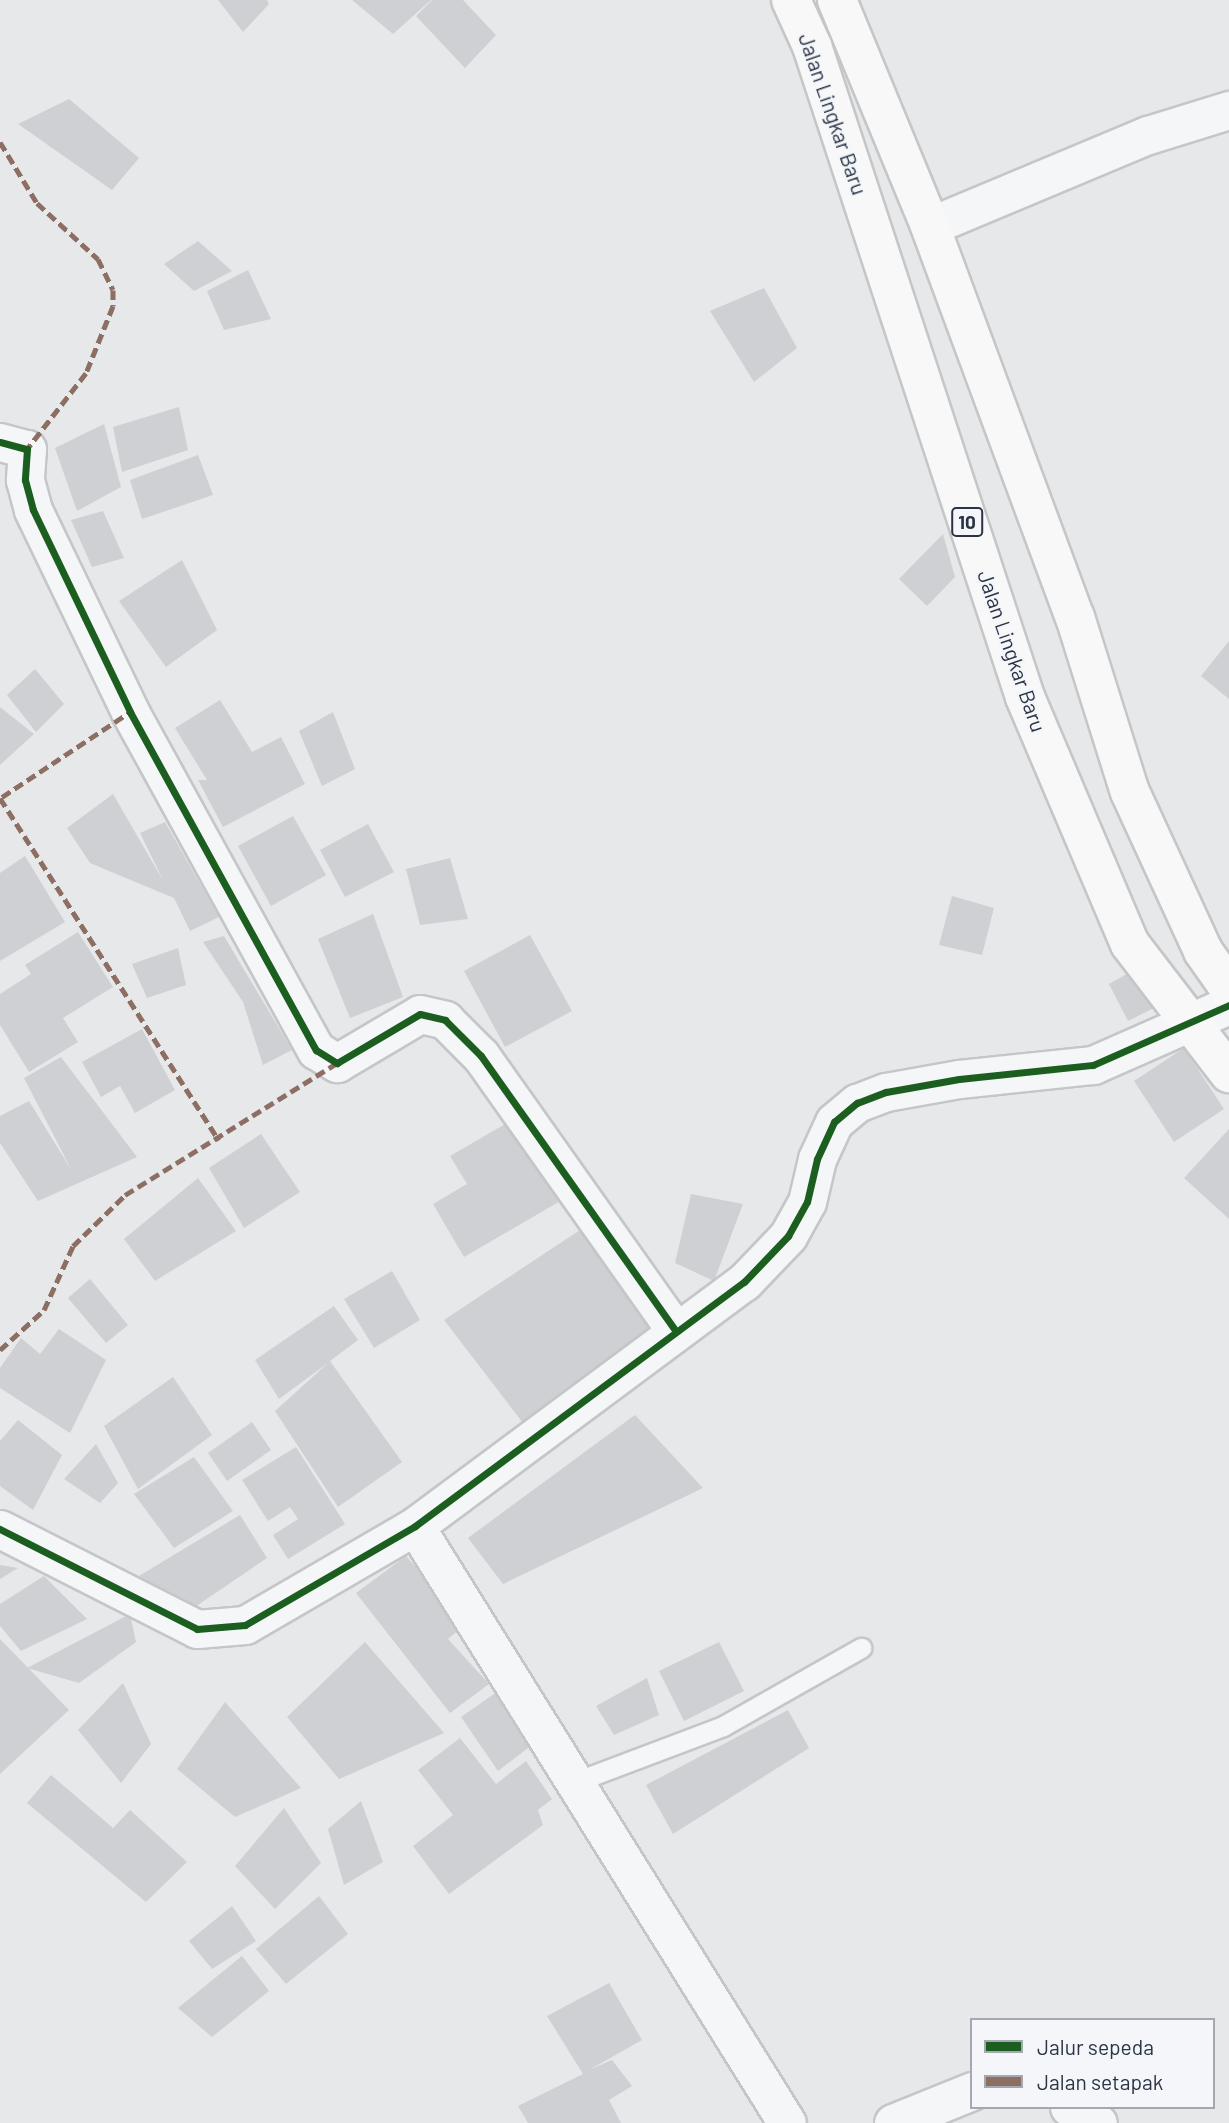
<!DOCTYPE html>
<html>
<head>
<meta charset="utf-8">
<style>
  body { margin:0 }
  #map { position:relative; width:1229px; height:2123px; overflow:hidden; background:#e6e8ea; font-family:Barlow,sans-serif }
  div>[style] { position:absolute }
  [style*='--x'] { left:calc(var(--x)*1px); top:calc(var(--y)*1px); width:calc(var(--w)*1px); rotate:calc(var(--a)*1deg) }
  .building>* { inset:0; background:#ced0d3 }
  .roads { filter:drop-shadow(2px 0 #c4c6c8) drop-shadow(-2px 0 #c4c6c8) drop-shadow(0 2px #c4c6c8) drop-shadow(0 -2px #c4c6c8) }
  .lane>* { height:19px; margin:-9.5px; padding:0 9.5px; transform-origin:9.5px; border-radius:9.5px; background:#f5f6f7 }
  .street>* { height:37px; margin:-18.5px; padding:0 18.5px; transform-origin:18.5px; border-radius:18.5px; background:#f5f6f7 }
  .highway>* { height:38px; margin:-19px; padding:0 19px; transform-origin:19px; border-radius:19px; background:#f8f8f8 }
  .quiet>* { height:5px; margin-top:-2.5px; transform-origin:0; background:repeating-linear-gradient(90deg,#8d6e63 0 10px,transparent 0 15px) }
  .cycleway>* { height:7px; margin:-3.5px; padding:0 3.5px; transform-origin:3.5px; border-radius:3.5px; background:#1b5e20 }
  span { translate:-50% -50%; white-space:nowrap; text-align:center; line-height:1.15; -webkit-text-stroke:5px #f4f6f9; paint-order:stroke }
  .shield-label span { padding:2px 5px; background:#f4f6f9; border:2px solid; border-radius:5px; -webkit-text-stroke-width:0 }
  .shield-label { font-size:19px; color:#2b3445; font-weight:700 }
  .street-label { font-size:21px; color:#2b3445 }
  .legend { position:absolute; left:970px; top:2018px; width:245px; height:91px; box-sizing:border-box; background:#f4f6f9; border:2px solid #a4a8b1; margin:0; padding:9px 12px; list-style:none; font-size:21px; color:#2b3445 }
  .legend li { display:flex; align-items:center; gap:14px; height:35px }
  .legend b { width:35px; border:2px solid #a4a8b1 }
</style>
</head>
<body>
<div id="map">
  <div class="building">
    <i style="clip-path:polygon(218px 0,267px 0,269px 4px,243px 32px)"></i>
    <i style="clip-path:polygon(352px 0,431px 0,393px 34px)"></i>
    <i style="clip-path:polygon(432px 0,463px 0,496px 35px,465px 68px,416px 16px)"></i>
    <i style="clip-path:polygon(69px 99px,139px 158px,112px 190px,18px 124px)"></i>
    <i style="clip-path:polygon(198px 241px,232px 271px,194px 291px,164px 264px)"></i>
    <i style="clip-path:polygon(248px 270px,271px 319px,224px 330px,207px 291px)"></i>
    <i style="clip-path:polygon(764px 288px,797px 348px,754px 382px,710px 311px)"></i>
    <i style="clip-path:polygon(179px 407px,188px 450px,122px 472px,113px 427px)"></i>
    <i style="clip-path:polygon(104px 424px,121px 487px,77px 511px,55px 448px)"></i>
    <i style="clip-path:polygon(198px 455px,213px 495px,142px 519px,130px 480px)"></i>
    <i style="clip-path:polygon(103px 511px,124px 558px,92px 567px,71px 520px)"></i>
    <i style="clip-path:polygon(943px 534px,955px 577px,927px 606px,899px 579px)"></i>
    <i style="clip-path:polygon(182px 560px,217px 630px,166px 667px,119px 601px)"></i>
    <i style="clip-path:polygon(1229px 641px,1229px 699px,1201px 676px)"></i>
    <i style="clip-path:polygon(35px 669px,64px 704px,36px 732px,7px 695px)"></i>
    <i style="clip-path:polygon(220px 700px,252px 752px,281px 737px,305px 784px,223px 827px,198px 780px,207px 780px,175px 728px)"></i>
    <i style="clip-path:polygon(0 707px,34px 734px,0 765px)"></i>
    <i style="clip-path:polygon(333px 712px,355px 769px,322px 786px,299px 731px)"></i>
    <i style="clip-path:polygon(113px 794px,164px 882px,140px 833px,165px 822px,219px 917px,190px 931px,174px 898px,90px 863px,67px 828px)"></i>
    <i style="clip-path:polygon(293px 816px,326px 875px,271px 906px,238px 846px)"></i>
    <i style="clip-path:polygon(368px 824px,394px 872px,345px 897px,320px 850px)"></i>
    <i style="clip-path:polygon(25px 856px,65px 922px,0 961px,0 873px)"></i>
    <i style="clip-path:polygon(450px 858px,468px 919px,420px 925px,406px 869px)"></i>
    <i style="clip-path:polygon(952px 896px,994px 908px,982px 955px,939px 945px)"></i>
    <i style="clip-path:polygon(373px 914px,403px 997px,350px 1018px,318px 939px)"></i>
    <i style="clip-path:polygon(78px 932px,113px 987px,63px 1018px,78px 1042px,29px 1072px,0 1025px,0 994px,31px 974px,25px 965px)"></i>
    <i style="clip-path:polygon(530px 935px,572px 1011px,505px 1047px,464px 971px)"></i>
    <i style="clip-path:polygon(224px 936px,292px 1050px,263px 1065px,243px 1002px,203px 942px)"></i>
    <i style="clip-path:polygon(178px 948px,186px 985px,147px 998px,132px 964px)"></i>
    <i style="clip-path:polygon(1136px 969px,1164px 1003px,1128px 1021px,1109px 984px)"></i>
    <i style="clip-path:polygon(142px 1029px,175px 1090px,135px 1113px,120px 1086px,101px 1097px,82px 1062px)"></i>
    <i style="clip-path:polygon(1184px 1048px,1224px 1109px,1174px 1142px,1134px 1081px)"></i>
    <i style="clip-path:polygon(61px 1057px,137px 1157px,38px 1201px,0 1143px,0 1116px,29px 1101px,72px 1171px,24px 1078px)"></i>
    <i style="clip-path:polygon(514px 1119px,562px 1200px,464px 1257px,433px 1204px,467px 1184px,450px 1156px)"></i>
    <i style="clip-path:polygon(1229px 1129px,1229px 1219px,1184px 1178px)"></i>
    <i style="clip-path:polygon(261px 1134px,300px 1192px,244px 1228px,209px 1168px)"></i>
    <i style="clip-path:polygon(198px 1178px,236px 1231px,155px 1281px,124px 1239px)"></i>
    <i style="clip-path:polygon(691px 1194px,743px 1204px,714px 1281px,675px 1263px)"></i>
    <i style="clip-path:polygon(589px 1224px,659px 1323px,526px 1427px,444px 1320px)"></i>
    <i style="clip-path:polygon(392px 1271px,420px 1320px,374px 1348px,344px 1299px)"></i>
    <i style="clip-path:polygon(90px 1279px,128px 1325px,106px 1343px,68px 1298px)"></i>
    <i style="clip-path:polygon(334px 1306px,358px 1340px,330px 1361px,402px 1462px,338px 1507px,275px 1411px,328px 1363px,279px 1399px,255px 1360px)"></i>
    <i style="clip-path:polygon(59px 1329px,106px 1360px,70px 1433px,0 1388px,0 1368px,21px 1338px,40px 1354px)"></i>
    <i style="clip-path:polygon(173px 1377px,212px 1435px,138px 1489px,104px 1426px)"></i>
    <i style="clip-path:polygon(635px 1415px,703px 1488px,503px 1584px,468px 1538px)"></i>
    <i style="clip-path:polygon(18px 1420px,62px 1455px,33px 1510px,0 1486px,0 1441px)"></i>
    <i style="clip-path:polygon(252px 1422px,271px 1450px,227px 1481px,208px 1453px)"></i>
    <i style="clip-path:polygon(96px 1444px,118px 1483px,100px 1503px,64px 1479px)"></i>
    <i style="clip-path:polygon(296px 1447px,345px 1524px,288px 1559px,273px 1535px,298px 1519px,290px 1507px,268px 1521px,242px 1480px)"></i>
    <i style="clip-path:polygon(194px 1457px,233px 1511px,174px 1548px,134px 1494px)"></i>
    <i style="clip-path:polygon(240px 1515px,267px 1558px,192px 1609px,139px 1576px)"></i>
    <i style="clip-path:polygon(406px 1556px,465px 1624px,448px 1639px,489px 1684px,450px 1713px,356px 1593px)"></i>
    <i style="clip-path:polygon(0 1565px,18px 1568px,0 1579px)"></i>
    <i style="clip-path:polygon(44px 1576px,87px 1619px,21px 1651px,0 1626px,0 1604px)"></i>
    <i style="clip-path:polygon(130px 1614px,136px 1642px,79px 1683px,27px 1668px)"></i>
    <i style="clip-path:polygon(0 1639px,69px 1710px,0 1774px)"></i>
    <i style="clip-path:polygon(365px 1642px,444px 1733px,339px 1779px,287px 1717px)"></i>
    <i style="clip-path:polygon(719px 1642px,744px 1691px,684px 1721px,659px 1671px)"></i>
    <i style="clip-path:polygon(647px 1678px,659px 1715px,614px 1735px,596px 1706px)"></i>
    <i style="clip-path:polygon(123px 1683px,151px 1744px,121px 1783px,78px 1730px)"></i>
    <i style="clip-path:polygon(501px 1689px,536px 1742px,498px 1771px,461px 1717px)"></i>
    <i style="clip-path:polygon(225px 1702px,301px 1788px,235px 1817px,177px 1769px)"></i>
    <i style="clip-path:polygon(788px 1710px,809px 1748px,673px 1834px,646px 1785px)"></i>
    <i style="clip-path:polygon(460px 1738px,496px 1784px,526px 1761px,552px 1799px,538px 1810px,543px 1825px,449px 1894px,413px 1846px,453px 1815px,418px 1770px)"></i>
    <i style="clip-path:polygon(51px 1775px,113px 1828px,130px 1810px,187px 1862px,146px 1902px,27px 1803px)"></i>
    <i style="clip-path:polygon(361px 1801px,383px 1862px,344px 1885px,328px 1829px)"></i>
    <i style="clip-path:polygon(284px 1808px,321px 1863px,275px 1909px,235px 1866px)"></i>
    <i style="clip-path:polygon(319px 1896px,348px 1934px,286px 1984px,256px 1949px)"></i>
    <i style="clip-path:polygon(232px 1906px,256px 1941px,212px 1969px,189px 1941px)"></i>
    <i style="clip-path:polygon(242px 1956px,269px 1991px,212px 2037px,178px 2008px)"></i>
    <i style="clip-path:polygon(609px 1983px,642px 2040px,589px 2070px,612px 2060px,632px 2086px,609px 2100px,621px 2123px,528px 2123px,518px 2106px,583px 2074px,547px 2016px)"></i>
  </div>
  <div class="roads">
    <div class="lane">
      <i style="--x:575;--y:1782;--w:158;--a:-20.7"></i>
      <i style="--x:723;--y:1726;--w:159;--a:-29.5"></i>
    </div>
    <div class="street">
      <i style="--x:930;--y:226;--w:236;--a:-22.7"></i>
      <i style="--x:1148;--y:135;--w:85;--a:-17.2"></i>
      <i style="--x:0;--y:442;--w:28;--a:15"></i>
      <i style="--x:27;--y:449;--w:31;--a:94"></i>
      <i style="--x:25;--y:480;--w:31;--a:75"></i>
      <i style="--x:33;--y:510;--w:224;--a:64.3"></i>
      <i style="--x:130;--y:712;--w:386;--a:61.2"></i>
      <i style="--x:316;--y:1050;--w:25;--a:32"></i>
      <i style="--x:337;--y:1063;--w:96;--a:-30.6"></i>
      <i style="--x:420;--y:1014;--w:26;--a:13"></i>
      <i style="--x:445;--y:1020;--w:51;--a:45"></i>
      <i style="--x:481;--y:1056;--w:337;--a:54.7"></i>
      <i style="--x:415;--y:1526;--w:703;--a:58.07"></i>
      <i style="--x:0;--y:1529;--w:221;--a:26.9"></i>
      <i style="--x:197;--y:1629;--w:48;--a:-4.8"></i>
      <i style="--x:245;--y:1625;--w:197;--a:-30.2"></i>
      <i style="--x:415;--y:1526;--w:410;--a:-36.6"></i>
      <i style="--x:744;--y:1282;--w:64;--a:-46.3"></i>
      <i style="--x:788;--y:1236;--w:39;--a:-61"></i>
      <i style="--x:807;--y:1202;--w:44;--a:-76.9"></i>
      <i style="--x:817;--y:1159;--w:41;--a:-65.3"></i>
      <i style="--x:834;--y:1122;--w:30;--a:-40"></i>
      <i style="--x:857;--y:1103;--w:31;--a:-21"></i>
      <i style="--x:886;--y:1092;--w:74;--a:-10.1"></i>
      <i style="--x:959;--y:1079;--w:135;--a:-6"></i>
      <i style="--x:1093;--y:1065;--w:149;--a:-23.8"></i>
      <i style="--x:1069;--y:2107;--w:33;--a:29"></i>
      <i style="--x:893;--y:2123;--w:85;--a:-22.1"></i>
    </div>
    <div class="highway">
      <i style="--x:791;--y:0;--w:51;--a:65.5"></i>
      <i style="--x:812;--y:46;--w:685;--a:71.88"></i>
      <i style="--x:1025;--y:697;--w:268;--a:67"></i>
      <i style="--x:1130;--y:944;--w:163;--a:52.5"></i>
      <i style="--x:837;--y:0;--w:244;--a:67.6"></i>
      <i style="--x:930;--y:226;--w:417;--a:69.7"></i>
      <i style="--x:1075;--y:617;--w:183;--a:72.6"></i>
      <i style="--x:1130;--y:792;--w:175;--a:65.3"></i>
      <i style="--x:1203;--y:951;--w:45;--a:54.9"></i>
    </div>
  </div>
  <div class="quiet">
    <i style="--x:0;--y:142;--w:71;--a:58.8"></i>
    <i style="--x:37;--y:203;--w:83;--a:42.6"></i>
    <i style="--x:98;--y:259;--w:34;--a:64"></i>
    <i style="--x:113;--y:290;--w:16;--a:90"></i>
    <i style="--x:113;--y:306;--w:72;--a:111.9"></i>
    <i style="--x:86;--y:373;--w:96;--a:127.8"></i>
    <i style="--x:2;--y:797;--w:154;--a:-33.6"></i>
    <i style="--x:0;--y:798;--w:406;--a:57.4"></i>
    <i style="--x:0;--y:1350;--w:59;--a:-42.3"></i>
    <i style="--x:44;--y:1310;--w:70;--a:-65.6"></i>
    <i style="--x:73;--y:1246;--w:73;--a:-44.4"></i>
    <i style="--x:125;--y:1195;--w:250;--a:-31.9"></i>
  </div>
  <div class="cycleway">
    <i style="--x:0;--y:442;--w:28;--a:15"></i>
    <i style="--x:27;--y:449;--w:31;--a:94"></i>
    <i style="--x:25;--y:480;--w:31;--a:75"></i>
    <i style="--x:33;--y:510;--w:224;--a:64.3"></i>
    <i style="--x:130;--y:712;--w:386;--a:61.2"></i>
    <i style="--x:316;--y:1050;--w:25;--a:32"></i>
    <i style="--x:337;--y:1063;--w:96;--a:-30.6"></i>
    <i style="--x:420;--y:1014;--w:26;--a:13"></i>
    <i style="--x:445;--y:1020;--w:51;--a:45"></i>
    <i style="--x:481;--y:1056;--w:337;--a:54.7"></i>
    <i style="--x:0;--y:1529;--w:221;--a:26.9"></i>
    <i style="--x:197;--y:1629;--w:48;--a:-4.8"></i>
    <i style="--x:245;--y:1625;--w:197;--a:-30.2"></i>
    <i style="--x:415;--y:1526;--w:410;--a:-36.6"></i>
    <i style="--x:744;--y:1282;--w:64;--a:-46.3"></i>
    <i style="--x:788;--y:1236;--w:39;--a:-61"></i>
    <i style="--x:807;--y:1202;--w:44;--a:-76.9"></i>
    <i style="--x:817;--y:1159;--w:41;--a:-65.3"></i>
    <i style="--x:834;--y:1122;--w:30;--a:-40"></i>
    <i style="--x:857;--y:1103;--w:31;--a:-21"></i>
    <i style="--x:886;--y:1092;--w:74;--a:-10.1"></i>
    <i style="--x:959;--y:1079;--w:135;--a:-6"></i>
    <i style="--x:1093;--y:1065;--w:149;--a:-23.8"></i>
  </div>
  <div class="shield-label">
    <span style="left:967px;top:522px">10</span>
  </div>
  <div class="street-label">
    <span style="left:833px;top:114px;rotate:71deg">Jalan Lingkar Baru</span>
    <span style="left:1012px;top:651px;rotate:71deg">Jalan Lingkar Baru</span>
  </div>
  <ul class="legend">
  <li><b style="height:9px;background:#1b5e20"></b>Jalur sepeda</li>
  <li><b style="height:9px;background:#8d6e63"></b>Jalan setapak</li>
  </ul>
</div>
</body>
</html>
